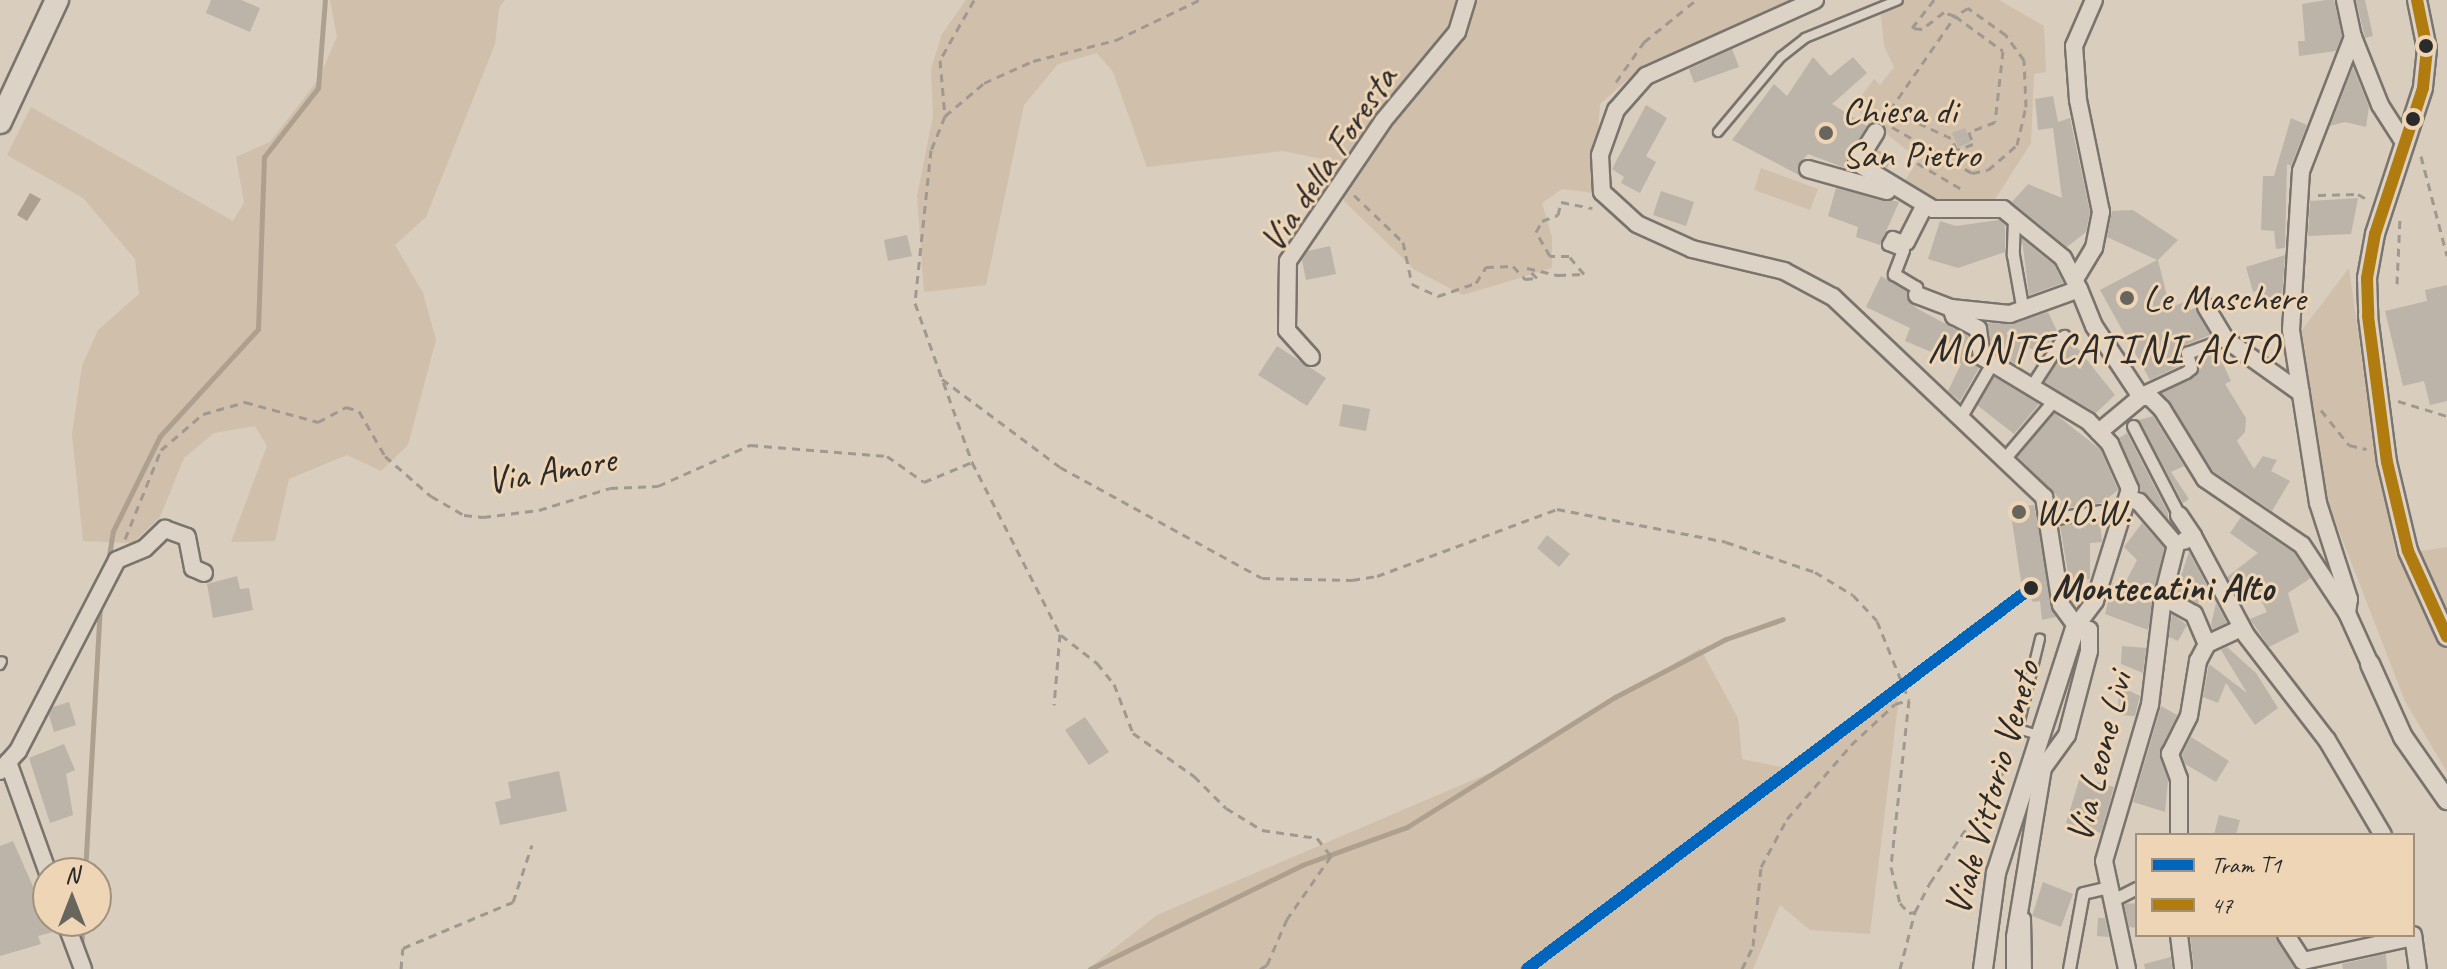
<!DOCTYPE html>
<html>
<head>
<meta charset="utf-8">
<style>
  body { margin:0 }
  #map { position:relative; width:2447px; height:969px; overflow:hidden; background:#d9cdbd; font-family:Caveat,sans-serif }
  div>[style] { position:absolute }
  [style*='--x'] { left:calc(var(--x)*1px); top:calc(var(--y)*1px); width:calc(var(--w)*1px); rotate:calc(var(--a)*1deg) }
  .green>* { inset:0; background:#d0bfaa }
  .water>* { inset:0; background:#aea08f }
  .stream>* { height:5px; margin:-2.5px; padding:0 2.5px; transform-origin:2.5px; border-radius:2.5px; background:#aea08f }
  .building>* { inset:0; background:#bcb4a9 }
  .path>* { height:3px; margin-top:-1.5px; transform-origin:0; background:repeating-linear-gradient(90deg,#9f9991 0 8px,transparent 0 14px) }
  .roads { filter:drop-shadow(2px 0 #79746d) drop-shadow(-2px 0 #79746d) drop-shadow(0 2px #79746d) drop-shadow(0 -2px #79746d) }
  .service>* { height:8px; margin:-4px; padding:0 4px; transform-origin:4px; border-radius:4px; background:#dcd2c6 }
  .pedestrian>* { height:11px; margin:-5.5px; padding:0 5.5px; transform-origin:5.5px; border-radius:5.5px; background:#dcd2c6 }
  .minor>* { height:16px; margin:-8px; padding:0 8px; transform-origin:8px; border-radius:8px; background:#dcd2c6 }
  .tertiary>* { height:18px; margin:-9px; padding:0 9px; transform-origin:9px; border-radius:9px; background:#dcd2c6 }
  .secondary>* { height:22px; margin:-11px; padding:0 11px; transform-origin:11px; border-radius:11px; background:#dcd2c6 }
  .bus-1>* { height:12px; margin:-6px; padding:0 6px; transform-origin:6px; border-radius:6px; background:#b07b0f }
  .tram-1>* { height:12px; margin:-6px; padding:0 6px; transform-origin:6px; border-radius:6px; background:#0065bd }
  .dots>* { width:22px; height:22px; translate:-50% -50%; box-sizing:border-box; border:4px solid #eed5b6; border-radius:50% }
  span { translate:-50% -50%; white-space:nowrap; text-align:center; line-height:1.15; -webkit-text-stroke:6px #eed5b6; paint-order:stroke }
  .poi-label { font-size:38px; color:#2b2b2b }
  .left { translate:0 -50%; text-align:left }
  .street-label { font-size:38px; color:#2b2b2b }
  .stop-label { font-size:38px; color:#2b2b2b; font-weight:700 }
  .quarter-label { font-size:42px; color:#2b2b2b; letter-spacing:2px }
  .legend { position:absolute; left:2135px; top:833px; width:280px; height:104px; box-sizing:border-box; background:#eed5b6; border:2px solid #a0917e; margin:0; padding:10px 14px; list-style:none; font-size:24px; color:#2b2b2b }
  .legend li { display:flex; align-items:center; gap:16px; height:40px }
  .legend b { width:40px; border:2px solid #a0917e }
  .north { position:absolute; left:32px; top:857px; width:80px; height:80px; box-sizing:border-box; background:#eed5b6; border:2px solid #a0917e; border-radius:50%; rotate:0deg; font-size:22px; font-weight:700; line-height:32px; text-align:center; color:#2b2b2b }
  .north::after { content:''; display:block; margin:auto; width:28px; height:36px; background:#68645e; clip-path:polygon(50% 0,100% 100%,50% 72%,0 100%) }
</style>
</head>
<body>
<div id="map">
  <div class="green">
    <i style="clip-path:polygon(330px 0,505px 0,499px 8px,495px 44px,426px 217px,395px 245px,423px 293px,436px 340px,408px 445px,381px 471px,347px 455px,289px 479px,275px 541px,231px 542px,267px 446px,255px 426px,214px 433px,184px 458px,160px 517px,133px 543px,83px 541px,72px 434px,82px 366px,98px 330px,139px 294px,135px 259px,83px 198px,7px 155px,31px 107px,233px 221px,244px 203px,236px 157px,270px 142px,318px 80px,337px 37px)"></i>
    <i style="clip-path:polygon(966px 0,1794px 0,1636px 72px,1600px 104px,1594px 193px,1562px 189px,1542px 203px,1552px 237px,1552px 268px,1463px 295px,1415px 270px,1344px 201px,1341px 175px,1332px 161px,1283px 151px,1147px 167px,1113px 72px,1097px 53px,1058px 64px,1024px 105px,986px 285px,924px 292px,917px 196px,933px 116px,931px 69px,942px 34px)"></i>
    <i style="clip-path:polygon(1901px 0,1999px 0,2044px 26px,2046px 72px,2034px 74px,2031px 143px,1994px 201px,1936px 199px,1905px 181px,1918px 159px,1853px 107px,1874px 79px,1880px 85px,1894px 67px,1884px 46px,1881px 15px)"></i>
    <i style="clip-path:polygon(1761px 168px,1818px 189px,1810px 210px,1754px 190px)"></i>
    <i style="clip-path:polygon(2349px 268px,2373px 440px,2396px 555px,2447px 547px,2447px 772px,2405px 701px,2325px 495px,2302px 330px)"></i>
    <i style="clip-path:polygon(1700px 648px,1738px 718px,1742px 759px,1796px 770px,1899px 696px,1870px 934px,1810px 930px,1780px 905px,1753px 969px,1088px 969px,1157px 915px,1522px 759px)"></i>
  </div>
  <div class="water">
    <i style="clip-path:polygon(30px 193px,41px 199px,27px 221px,17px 215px)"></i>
  </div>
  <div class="stream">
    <i style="--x:108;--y:562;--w:31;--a:-81"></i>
    <i style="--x:113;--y:531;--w:106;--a:-63.7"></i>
    <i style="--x:160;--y:436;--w:145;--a:-47.5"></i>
    <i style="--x:258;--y:329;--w:172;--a:-88"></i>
    <i style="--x:264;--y:157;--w:88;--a:-52"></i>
    <i style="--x:318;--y:88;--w:88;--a:-85.5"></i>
    <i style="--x:85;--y:873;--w:266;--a:-86.8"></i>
    <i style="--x:81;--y:948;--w:27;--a:-86"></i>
    <i style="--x:1090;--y:969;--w:236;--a:-26.1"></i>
    <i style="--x:1302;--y:865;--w:112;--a:-19.9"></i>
    <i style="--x:1407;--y:827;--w:245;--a:-32"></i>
    <i style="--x:1615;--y:697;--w:125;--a:-27.6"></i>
    <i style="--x:1726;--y:639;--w:60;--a:-19.3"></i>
  </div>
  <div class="building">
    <i style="clip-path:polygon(211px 0,241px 0,260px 8px,250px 32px,206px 13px)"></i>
    <i style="clip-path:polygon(2326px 0,2334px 0,2342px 36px,2336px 51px,2299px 56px,2298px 41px,2305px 41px,2302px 4px)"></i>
    <i style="clip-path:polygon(2356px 0,2365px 0,2373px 36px,2365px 38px)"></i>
    <i style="clip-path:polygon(1732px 49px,1739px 67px,1694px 83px,1689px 69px)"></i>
    <i style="clip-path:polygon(1813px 57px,1830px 76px,1853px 57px,1867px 73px,1832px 104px,1867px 126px,1847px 158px,1848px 169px,1808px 154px,1798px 165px,1799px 175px,1732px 140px,1774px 84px,1787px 96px)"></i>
    <i style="clip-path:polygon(2353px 67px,2369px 107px,2366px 127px,2345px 122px,2330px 126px)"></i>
    <i style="clip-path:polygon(2053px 96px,2058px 122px,2070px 118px,2090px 212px,2086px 232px,2067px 247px,2012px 202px,2028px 184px,2062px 198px,2053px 128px,2038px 130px,2035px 99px)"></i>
    <i style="clip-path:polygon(1646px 105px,1667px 118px,1646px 156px,1656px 162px,1640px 193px,1621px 183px,1624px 177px,1612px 169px)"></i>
    <i style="clip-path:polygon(2291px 118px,2307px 125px,2291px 166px,2287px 164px,2285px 248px,2276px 249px,2274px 231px,2261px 230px,2263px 176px,2274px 176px)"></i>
    <i style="clip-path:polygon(1965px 128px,1971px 142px,1958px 147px,1952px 133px)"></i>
    <i style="clip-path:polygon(1878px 150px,1892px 158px,1887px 168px,1872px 159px)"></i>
    <i style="clip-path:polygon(1836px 188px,1899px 202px,1880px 245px,1856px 237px,1858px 227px,1828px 216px)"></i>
    <i style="clip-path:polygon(1661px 191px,1694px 202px,1686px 226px,1653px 215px)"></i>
    <i style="clip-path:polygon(2358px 198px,2351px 234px,2308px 236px,2310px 201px)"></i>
    <i style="clip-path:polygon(2133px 210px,2178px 240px,2158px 260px,2170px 308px,2186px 301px,2191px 310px,2195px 307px,2210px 335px,2181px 347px,2181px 365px,2150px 380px,2100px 290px,2157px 260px,2107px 237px,2112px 211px)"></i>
    <i style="clip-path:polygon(1999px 220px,2005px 225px,2005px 252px,1958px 268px,1928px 259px,1940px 221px,1956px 226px)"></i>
    <i style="clip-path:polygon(907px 235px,912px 256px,888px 261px,884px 240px)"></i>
    <i style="clip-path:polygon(2022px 239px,2054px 265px,2063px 283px,2029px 295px)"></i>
    <i style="clip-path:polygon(1330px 246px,1336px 274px,1306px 280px,1302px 260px,1308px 251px)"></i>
    <i style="clip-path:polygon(2285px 255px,2282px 298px,2262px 302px,2260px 290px,2253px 292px,2246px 267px)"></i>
    <i style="clip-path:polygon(1881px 276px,1907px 291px,1908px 301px,1918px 309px,1968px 336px,1971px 359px,1979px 368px,1960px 401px,1948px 391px,1961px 364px,1905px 341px,1910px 328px,1866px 307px)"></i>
    <i style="clip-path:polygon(2447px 285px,2447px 401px,2430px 405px,2424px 381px,2403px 386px,2385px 311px,2427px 301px,2425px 290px)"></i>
    <i style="clip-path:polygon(2048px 312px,2057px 331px,2043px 352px,2025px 347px,2017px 365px,1992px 350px,1987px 323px,2013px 324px)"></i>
    <i style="clip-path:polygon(2071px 340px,2115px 395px,2096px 413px,2044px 382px)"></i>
    <i style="clip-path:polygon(1277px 346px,1326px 378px,1307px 406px,1258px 375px)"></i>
    <i style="clip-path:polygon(2217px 351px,2231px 381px,2225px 384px,2246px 418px,2245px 432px,2237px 441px,2254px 469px,2263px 456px,2277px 460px,2271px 471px,2290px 481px,2272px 511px,2213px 471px,2161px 393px,2191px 379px,2199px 370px,2197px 358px)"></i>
    <i style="clip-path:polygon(1994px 377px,2039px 404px,2014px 434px,1977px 405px)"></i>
    <i style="clip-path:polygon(1343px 404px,1370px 409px,1366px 431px,1339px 426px)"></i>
    <i style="clip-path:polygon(2054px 413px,2101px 450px,2118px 490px,2102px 503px,2057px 509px,2056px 503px,2064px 503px,2017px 456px)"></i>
    <i style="clip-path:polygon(2153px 416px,2184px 466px,2171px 472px,2189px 499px,2183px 503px,2139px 420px)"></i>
    <i style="clip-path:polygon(2127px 433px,2168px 513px,2168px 519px,2141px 491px,2119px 438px)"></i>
    <i style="clip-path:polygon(2034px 505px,2056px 617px,2042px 620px,2040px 601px,2033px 602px,2021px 581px,2010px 508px)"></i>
    <i style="clip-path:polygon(2241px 517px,2294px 553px,2311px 578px,2288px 593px,2299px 632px,2269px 647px,2250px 619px,2267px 612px,2251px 580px,2235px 592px,2227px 577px,2258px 553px,2230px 533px)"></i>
    <i style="clip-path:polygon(2100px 520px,2102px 542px,2090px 543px,2090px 579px,2082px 580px,2084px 597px,2073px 603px,2060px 526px)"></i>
    <i style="clip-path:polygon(2142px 523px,2164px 548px,2148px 630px,2105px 614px,2113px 583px,2123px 587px,2137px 560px,2124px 547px)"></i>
    <i style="clip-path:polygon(1547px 535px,1570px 554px,1559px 567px,1537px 548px)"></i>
    <i style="clip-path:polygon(2189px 552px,2207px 586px,2198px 604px,2176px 591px)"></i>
    <i style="clip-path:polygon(237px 576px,240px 589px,249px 588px,253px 610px,213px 618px,207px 584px)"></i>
    <i style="clip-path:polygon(2216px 603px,2227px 623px,2213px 629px,2211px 625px)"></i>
    <i style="clip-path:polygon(2172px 614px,2187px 625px,2178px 641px,2169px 637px)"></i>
    <i style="clip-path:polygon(2122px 646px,2146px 648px,2143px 673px,2121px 664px)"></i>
    <i style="clip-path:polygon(2227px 647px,2256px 673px,2278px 708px,2255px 725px,2226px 683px,2218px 703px,2203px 697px,2209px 664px,2247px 693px,2221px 650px)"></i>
    <i style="clip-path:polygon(2119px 686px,2140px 696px,2135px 716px,2118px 715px)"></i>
    <i style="clip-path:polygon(69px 702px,76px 725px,54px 732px,49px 715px,53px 707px)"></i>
    <i style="clip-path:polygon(2161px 706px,2177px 715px,2159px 753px,2168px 781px,2165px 812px,2133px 802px)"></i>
    <i style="clip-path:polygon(1085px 717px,1109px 752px,1089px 765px,1065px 730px)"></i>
    <i style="clip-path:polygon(2191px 737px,2229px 761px,2216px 782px,2185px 764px,2182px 755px)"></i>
    <i style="clip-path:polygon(64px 744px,75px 770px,66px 774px,73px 815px,50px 823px,29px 758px)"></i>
    <i style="clip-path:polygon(559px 771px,567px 811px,500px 825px,495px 802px,511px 798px,508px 782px)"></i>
    <i style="clip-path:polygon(2080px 777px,2114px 787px,2101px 833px,2066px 823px)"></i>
    <i style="clip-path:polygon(2219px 815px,2240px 820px,2236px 835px,2214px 835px)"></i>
    <i style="clip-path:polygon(13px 841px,53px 932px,38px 936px,41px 944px,0 956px,0 846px)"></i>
    <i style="clip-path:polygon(2043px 882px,2073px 894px,2061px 927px,2032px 916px)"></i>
    <i style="clip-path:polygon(2137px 903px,2137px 928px,2129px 927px,2124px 904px)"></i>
    <i style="clip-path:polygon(2098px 918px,2105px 918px,2109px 937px,2097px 936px)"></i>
    <i style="clip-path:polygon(2190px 935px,2275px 935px,2296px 969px,2194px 969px)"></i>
    <i style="clip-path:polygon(2386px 954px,2387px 969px,2343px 969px,2342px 964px)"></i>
    <i style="clip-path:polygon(2171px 957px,2172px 969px,2145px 969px,2144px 964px)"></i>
  </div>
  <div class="path">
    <i style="--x:974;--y:0;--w:69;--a:119.5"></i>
    <i style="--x:940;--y:60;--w:56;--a:84.9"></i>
    <i style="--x:945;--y:116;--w:37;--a:112"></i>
    <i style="--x:931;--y:150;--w:154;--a:96"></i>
    <i style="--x:915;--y:303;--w:169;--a:70.3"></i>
    <i style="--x:972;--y:462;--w:193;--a:62.9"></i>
    <i style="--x:1060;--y:634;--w:71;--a:94.8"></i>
    <i style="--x:1955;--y:16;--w:59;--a:36.1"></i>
    <i style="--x:2003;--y:51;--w:71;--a:96.4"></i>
    <i style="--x:1995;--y:122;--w:28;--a:159"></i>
    <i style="--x:1969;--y:132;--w:13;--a:72"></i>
    <i style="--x:1973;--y:144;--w:17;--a:159"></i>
    <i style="--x:1957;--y:150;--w:13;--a:-117"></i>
    <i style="--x:1951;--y:138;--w:67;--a:-155.3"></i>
    <i style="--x:1890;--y:110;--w:114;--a:-55.3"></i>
    <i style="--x:1616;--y:82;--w:49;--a:-55"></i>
    <i style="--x:1644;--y:42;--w:67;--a:-38.9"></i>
    <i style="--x:945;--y:116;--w:51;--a:-40.2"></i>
    <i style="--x:984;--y:83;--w:54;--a:-24.2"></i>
    <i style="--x:1033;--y:61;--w:86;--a:-14.2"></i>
    <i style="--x:1116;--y:40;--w:92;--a:-25.7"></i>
    <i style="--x:1892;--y:127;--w:92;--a:29.9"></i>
    <i style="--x:1972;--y:173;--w:16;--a:-11"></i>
    <i style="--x:1988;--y:170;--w:38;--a:-41"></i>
    <i style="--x:2017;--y:145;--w:39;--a:-77"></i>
    <i style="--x:2026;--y:107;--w:47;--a:-92.4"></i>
    <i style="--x:2024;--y:60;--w:31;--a:-126"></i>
    <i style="--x:2006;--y:35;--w:47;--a:-144.6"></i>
    <i style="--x:1968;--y:8;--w:15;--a:148"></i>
    <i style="--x:1955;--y:16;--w:12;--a:-160"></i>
    <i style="--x:1944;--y:12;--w:28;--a:142"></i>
    <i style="--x:1922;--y:29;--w:10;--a:-174"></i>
    <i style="--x:1912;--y:28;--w:36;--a:-52"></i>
    <i style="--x:2421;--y:156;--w:103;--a:75.4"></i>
    <i style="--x:1917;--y:163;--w:53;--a:30.4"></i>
    <i style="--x:1354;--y:195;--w:68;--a:43.8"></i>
    <i style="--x:1403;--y:242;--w:43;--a:77.9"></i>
    <i style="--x:1412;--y:284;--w:29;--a:25"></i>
    <i style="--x:1438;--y:296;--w:40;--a:-18.9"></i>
    <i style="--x:1476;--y:283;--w:19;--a:-58"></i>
    <i style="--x:1486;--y:267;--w:27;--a:-2"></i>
    <i style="--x:1513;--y:266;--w:18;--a:47"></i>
    <i style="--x:1525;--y:279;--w:12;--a:-5"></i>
    <i style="--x:1537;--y:278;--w:14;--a:-135"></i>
    <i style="--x:1527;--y:268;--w:32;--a:13"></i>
    <i style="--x:1558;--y:275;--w:26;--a:-2"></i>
    <i style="--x:1584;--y:274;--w:23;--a:-130"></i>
    <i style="--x:1569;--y:256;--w:19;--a:180"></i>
    <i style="--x:1550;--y:256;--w:28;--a:-120"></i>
    <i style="--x:1536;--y:232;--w:13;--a:-61"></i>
    <i style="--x:1542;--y:221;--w:17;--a:-21"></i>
    <i style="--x:1558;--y:215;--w:13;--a:-77"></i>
    <i style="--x:1561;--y:202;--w:32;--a:11"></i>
    <i style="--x:2318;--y:195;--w:40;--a:-1.4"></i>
    <i style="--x:2358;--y:194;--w:12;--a:31"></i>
    <i style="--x:2397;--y:284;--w:65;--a:-87.4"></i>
    <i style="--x:942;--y:379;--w:147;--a:36.7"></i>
    <i style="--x:1060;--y:467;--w:230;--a:28.8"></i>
    <i style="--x:1262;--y:578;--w:90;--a:1.3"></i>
    <i style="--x:1352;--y:580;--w:25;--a:-9"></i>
    <i style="--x:1377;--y:576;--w:192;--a:-20.4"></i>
    <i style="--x:1557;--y:509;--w:172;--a:11"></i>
    <i style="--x:1726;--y:542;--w:94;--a:18.6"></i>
    <i style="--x:1815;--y:572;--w:44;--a:31.2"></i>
    <i style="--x:1853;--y:595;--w:35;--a:47"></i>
    <i style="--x:1877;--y:621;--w:85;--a:67.9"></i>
    <i style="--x:1909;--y:700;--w:168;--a:96.2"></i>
    <i style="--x:1891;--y:867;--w:37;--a:76"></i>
    <i style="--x:1900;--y:903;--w:13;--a:48"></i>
    <i style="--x:1909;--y:913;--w:6;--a:-9"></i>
    <i style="--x:2398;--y:401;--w:51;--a:17"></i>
    <i style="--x:2321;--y:410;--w:45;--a:51.3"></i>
    <i style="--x:2349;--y:445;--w:18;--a:13"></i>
    <i style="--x:125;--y:539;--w:96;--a:-68"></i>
    <i style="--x:161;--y:450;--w:55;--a:-40.6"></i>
    <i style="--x:203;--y:414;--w:44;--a:-15.9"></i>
    <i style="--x:245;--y:402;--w:76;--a:15.3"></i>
    <i style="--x:318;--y:422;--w:32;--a:-28"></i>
    <i style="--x:346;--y:407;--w:14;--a:17"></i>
    <i style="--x:359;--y:411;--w:52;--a:60"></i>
    <i style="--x:385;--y:456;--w:61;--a:41"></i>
    <i style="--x:431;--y:496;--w:38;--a:30"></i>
    <i style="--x:464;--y:515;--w:19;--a:6"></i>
    <i style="--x:483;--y:517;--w:56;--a:-7.1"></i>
    <i style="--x:539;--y:510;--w:74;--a:-17.2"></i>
    <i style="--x:610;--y:488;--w:48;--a:-2.4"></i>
    <i style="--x:658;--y:486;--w:101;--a:-24"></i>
    <i style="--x:750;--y:445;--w:137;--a:4.6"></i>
    <i style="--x:887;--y:456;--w:45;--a:35.1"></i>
    <i style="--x:924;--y:482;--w:52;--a:-22.6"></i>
    <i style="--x:1061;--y:635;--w:46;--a:37.9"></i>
    <i style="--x:1097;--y:663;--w:27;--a:51"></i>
    <i style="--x:1114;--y:684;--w:53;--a:68.8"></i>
    <i style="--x:1133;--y:733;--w:75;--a:35.2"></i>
    <i style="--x:1194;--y:776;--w:45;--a:45"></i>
    <i style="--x:1226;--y:808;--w:42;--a:31.4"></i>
    <i style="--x:1262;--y:830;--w:56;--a:8.3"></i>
    <i style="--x:1317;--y:838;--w:23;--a:52"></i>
    <i style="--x:1331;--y:856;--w:77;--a:124.9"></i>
    <i style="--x:1287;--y:919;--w:50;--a:113.5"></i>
    <i style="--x:1267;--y:965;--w:8;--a:150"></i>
    <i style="--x:401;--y:969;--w:21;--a:-85"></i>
    <i style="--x:403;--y:948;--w:119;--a:-22.7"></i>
    <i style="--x:513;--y:902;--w:60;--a:-71.6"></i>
    <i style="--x:1742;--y:969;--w:25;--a:-64"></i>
    <i style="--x:1753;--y:946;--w:79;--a:-84.2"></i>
    <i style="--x:1761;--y:867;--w:55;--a:-61.6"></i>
    <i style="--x:1787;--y:819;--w:98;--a:-49.1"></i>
    <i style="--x:1851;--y:745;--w:60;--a:-43"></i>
    <i style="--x:1895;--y:704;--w:14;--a:-17"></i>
    <i style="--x:1900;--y:969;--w:59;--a:-75.3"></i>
    <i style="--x:1915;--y:912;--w:33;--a:-63"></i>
    <i style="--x:1930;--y:883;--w:152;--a:-56.5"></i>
  </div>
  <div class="roads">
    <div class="service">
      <i style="--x:1718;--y:132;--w:98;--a:-50"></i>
      <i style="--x:1781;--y:57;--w:31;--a:-38"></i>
      <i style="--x:1805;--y:38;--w:100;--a:-22.2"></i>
      <i style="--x:0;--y:665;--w:4;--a:-63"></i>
      <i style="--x:2038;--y:735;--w:21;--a:-163"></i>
      <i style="--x:2018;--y:729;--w:93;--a:-76.3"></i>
    </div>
    <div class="pedestrian">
      <i style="--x:2014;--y:218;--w:37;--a:92"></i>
      <i style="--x:2013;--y:255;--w:57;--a:79.9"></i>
      <i style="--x:1906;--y:242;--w:15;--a:-160"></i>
      <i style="--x:1892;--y:237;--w:8;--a:120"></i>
      <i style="--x:1888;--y:244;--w:16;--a:22"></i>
      <i style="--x:1903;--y:250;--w:26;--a:111"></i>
      <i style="--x:1894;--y:274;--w:26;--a:31"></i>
      <i style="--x:1916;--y:287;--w:8;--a:83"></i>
      <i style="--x:2031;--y:387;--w:61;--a:-57.1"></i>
      <i style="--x:2139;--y:394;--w:52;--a:-25.1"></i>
      <i style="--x:2186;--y:372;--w:6;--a:-39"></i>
      <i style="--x:2191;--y:368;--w:16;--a:-105"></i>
      <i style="--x:2187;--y:353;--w:40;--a:-20.2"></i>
      <i style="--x:1960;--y:418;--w:64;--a:-59.8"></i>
      <i style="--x:2133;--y:426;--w:100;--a:62.7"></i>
      <i style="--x:2004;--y:459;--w:77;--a:-49.7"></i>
      <i style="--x:2050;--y:519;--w:52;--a:-8.9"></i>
      <i style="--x:2101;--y:511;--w:22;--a:16"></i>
      <i style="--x:2113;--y:900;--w:27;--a:-27"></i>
      <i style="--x:2024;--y:918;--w:51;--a:88.9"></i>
      <i style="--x:2069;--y:969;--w:77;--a:-79.6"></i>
      <i style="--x:2083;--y:893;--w:27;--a:-13"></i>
    </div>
    <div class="minor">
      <i style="--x:1815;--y:0;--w:185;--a:155.8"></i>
      <i style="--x:1646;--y:76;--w:45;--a:131.4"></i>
      <i style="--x:1616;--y:110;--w:48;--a:109.6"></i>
      <i style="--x:1600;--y:155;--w:37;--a:87"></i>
      <i style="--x:1602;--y:192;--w:47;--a:42.4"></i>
      <i style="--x:1637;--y:224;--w:60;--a:24.4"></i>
      <i style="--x:1692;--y:249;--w:95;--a:13.4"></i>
      <i style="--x:1784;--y:271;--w:55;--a:28"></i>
      <i style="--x:1833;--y:297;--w:291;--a:43.5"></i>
      <i style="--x:2044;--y:497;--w:109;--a:81.1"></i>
      <i style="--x:2061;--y:605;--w:26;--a:54"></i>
      <i style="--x:2345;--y:0;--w:38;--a:78"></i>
      <i style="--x:2353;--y:37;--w:73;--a:68.3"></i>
      <i style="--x:2380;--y:105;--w:46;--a:57.3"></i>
      <i style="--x:1876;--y:132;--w:36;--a:122"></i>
      <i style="--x:1857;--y:163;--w:89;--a:31.2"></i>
      <i style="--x:1933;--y:209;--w:70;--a:0"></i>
      <i style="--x:2003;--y:209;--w:77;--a:39.2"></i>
      <i style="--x:2063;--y:258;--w:35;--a:63"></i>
      <i style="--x:1808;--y:169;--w:82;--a:15.6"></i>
      <i style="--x:1906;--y:242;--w:34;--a:-63"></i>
      <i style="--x:2077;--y:276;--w:33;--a:-59"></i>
      <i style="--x:2094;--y:248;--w:37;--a:-79"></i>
      <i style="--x:2101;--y:212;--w:114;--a:-101.6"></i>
      <i style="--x:2078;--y:100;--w:54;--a:-94.2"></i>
      <i style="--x:2074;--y:46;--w:50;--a:-66.5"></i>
      <i style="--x:1917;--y:295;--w:36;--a:21"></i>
      <i style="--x:1951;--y:308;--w:59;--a:5.8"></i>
      <i style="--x:2010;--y:314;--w:73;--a:-19.9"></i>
      <i style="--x:2079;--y:289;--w:40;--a:68"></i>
      <i style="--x:2094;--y:326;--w:85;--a:56.5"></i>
      <i style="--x:2141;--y:397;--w:55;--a:140.2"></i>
      <i style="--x:2206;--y:307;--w:37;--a:59"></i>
      <i style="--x:2225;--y:339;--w:93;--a:35.4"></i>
      <i style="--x:1951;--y:308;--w:9;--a:69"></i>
      <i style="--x:1954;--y:316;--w:27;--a:28"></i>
      <i style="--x:1978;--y:329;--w:28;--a:82"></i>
      <i style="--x:1982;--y:357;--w:124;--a:31.1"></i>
      <i style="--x:2088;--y:421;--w:32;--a:46"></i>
      <i style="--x:2110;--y:444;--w:49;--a:66"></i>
      <i style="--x:2130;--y:489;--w:117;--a:107.4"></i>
      <i style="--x:2095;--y:601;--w:31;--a:127"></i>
      <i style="--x:1311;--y:357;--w:36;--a:-132"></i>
      <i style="--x:1287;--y:330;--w:69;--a:-89.2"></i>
      <i style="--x:1288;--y:261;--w:169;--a:-55.8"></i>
      <i style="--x:1383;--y:121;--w:116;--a:-50.3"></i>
      <i style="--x:1457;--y:32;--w:34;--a:-73"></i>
      <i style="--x:2141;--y:397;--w:9;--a:0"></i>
      <i style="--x:2150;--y:397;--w:17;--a:45"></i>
      <i style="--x:2162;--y:409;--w:82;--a:58.4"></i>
      <i style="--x:2205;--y:479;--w:117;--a:34.2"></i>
      <i style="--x:2302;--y:545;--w:82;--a:56.5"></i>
      <i style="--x:2347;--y:613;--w:56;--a:65.7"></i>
      <i style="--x:2179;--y:515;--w:25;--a:56"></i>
      <i style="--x:2193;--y:536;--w:10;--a:151"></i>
      <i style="--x:2193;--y:536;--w:112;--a:61.8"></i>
      <i style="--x:2246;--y:635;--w:133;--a:52.4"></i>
      <i style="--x:2327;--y:740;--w:110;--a:59.5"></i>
      <i style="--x:2163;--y:597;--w:35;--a:29"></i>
      <i style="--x:2194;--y:614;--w:33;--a:67"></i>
      <i style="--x:2347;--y:613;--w:14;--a:-82"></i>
      <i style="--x:2349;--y:599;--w:101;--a:-107.9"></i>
      <i style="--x:2318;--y:503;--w:175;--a:-98.9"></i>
      <i style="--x:2291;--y:330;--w:159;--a:-86.4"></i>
      <i style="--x:2301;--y:171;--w:144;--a:-68.8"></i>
      <i style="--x:8;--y:762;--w:118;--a:70.2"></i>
      <i style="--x:0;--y:771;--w:27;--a:-48"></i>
      <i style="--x:18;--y:751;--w:215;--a:-62.6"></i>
      <i style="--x:117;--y:560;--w:30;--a:-23"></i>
      <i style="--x:145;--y:548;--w:28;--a:-44"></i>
      <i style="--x:165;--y:529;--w:23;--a:20"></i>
      <i style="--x:187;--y:537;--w:32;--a:79"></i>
      <i style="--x:193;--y:568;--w:12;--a:24"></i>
      <i style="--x:2179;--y:835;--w:56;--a:-90"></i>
      <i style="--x:2179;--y:779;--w:27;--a:-110"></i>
      <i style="--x:2170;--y:754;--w:42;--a:-63.4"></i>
      <i style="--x:2189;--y:716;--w:56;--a:-80.7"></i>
      <i style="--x:2198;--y:661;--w:19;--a:-62"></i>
      <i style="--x:2207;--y:644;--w:38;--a:-25"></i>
      <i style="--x:65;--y:921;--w:51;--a:69.4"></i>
      <i style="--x:2179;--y:935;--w:34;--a:83"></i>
      <i style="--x:2286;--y:935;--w:31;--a:57"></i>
      <i style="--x:2303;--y:961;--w:113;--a:-12.3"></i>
      <i style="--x:2413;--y:935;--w:34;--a:82"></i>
      <i style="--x:2015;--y:969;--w:32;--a:-90"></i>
      <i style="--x:2015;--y:937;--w:171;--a:-80.6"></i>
      <i style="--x:2043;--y:768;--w:41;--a:-54"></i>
      <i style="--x:2067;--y:735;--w:87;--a:-75.3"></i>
      <i style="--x:2089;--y:651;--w:21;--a:-90"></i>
      <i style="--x:2089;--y:630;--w:14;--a:-163"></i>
      <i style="--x:2127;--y:969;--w:110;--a:-102"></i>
      <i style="--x:2104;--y:861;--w:163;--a:-73.6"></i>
      <i style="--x:2150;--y:705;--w:109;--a:-83.1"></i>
      <i style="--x:2163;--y:597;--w:54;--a:-76"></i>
      <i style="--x:2176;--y:545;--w:57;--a:-130.7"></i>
      <i style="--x:2139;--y:502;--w:12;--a:-160"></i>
    </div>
    <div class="tertiary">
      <i style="--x:2417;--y:0;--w:50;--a:78.5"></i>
      <i style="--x:2427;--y:49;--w:39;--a:96"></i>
      <i style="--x:2423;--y:88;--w:154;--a:108.2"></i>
      <i style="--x:2375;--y:234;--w:45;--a:100.3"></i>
      <i style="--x:2367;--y:278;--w:38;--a:88"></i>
      <i style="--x:2368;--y:316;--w:147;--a:82.6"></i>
      <i style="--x:2387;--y:462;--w:91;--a:76.7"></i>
      <i style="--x:2408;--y:551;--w:94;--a:65.6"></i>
      <i style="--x:2370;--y:664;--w:80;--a:65.7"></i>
      <i style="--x:2403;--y:737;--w:77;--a:55.1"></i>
      <i style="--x:1983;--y:969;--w:97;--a:-82.3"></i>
      <i style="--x:1996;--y:873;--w:260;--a:-72.1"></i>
    </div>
    <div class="secondary">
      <i style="--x:0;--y:122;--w:135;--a:-65"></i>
    </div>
  </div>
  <div class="bus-1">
    <i style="--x:2417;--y:0;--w:50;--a:78.5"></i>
    <i style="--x:2427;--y:49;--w:39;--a:96"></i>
    <i style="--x:2423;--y:88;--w:154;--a:108.2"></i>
    <i style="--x:2375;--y:234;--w:45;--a:100.3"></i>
    <i style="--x:2367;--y:278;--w:38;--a:88"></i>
    <i style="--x:2368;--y:316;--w:147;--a:82.6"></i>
    <i style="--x:2387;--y:462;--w:91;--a:76.7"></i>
    <i style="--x:2408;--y:551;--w:94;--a:65.6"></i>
  </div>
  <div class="tram-1">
    <i style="--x:1527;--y:969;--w:632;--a:-37.09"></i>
  </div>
  <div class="dots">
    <i style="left:2426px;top:46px;background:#2b2b2b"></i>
    <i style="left:2413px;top:119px;background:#2b2b2b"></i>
    <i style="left:1826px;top:133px;background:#68645e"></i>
    <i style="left:2127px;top:298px;background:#68645e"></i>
    <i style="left:2019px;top:512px;background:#68645e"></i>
    <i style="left:2031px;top:588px;background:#2b2b2b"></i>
  </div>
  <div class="poi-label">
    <span class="left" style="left:1842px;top:133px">Chiesa di<br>San Pietro</span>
    <span class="left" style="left:2143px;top:298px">Le Maschere</span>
    <span class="left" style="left:2035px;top:512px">W.O.W.</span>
  </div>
  <div class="street-label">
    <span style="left:1328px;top:159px;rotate:-56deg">Via della Foresta</span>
    <span style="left:551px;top:470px;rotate:-10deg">Via Amore</span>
    <span style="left:2099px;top:757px;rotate:-76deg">Via Leone Livi</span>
    <span style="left:1992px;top:788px;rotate:-74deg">Viale Vittorio Veneto</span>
  </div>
  <div class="stop-label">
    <span class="left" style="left:2052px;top:588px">Montecatini Alto</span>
  </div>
  <div class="quarter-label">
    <span style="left:2104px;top:349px">MONTECATINI ALTO</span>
  </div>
  <ul class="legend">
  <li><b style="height:10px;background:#0065bd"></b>Tram T1</li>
  <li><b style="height:10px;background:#b07b0f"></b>47</li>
  </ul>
  <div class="north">N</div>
</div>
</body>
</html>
